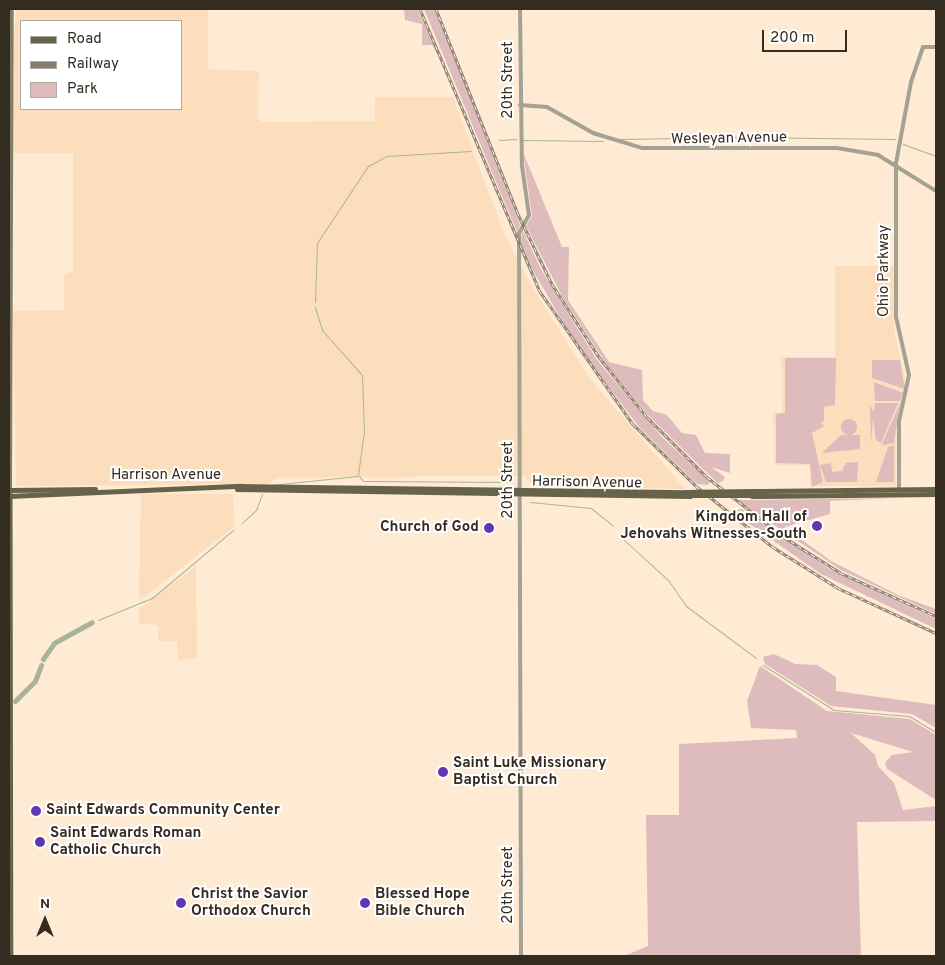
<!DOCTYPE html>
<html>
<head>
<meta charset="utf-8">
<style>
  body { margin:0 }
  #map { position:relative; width:945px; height:965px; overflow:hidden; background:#ffebd4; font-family:Overpass,sans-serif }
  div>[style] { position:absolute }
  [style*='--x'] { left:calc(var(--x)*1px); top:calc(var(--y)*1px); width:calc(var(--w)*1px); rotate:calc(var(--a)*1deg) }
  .built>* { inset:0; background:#fcdebc }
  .green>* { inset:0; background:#debbbc }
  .round { border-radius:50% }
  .stream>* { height:1px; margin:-0.5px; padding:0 0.5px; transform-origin:0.5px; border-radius:0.5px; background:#a8b497 }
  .river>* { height:5px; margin:-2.5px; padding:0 2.5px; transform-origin:2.5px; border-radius:2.5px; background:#a8b497 }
  .tertiary>* { height:4px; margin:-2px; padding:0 2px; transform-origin:2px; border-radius:2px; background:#a4a294 }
  .secondary>* { height:4px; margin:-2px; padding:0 2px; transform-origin:2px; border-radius:2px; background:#807d69 }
  .primary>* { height:4.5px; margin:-2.25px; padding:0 2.25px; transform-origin:2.25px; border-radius:2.25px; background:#67634b }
  .rail>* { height:3px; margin-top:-1.5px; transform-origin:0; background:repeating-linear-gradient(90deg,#fff 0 4px,#897c6c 0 8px); box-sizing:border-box; border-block:1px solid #897c6c }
  .primary-bridge>* { height:4.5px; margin:-2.25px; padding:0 2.25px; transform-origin:2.25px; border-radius:2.25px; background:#67634b }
  .dots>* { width:14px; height:14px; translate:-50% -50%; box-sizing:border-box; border:2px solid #fff; border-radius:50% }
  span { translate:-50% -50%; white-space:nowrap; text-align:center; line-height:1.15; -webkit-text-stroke:4px #fff; paint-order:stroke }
  .street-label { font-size:15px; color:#352c21 }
  .poi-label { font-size:15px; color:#352c21; font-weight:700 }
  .right { translate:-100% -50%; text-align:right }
  .left { translate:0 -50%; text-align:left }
  .frame { position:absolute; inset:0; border:10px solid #352c21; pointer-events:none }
  .legend { position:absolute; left:20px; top:20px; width:162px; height:90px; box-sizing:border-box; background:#fff; border:1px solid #aeaba6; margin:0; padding:6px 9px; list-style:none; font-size:15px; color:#352c21 }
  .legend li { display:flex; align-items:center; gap:10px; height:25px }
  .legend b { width:25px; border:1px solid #aeaba6 }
  .north { position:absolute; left:20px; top:895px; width:50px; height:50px; -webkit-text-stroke:4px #fff; paint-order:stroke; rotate:0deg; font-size:14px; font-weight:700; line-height:20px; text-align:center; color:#352c21 }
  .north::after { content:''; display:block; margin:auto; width:18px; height:22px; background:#352c21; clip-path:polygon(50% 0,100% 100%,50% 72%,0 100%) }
  .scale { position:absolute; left:762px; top:30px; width:85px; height:22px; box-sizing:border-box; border:2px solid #352c21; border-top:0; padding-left:6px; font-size:15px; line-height:18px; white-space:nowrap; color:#352c21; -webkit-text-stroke:4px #fff; paint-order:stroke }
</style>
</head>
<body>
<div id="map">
  <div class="built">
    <i style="clip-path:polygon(evenodd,16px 9px,208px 9px,208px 69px,259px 71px,258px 118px,262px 122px,375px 121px,375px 97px,453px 97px,505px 236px,536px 293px,591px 380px,685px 489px,532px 485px,524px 476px,475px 476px,276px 478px,269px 484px,16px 486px,13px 311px,64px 310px,64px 275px,73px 271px,73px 153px,9px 153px,9px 28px,15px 27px,16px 9px,21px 21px,181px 21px,181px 109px,21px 109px,21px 21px)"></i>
    <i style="clip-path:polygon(835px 266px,894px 266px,894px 330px,906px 383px,897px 418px,896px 486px,810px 486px,810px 465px,774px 465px,773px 412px,782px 412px,781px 357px,835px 357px)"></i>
    <i style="clip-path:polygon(141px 494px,233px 494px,235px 526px,139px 601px)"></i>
    <i style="clip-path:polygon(196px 566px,197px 658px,178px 660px,177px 641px,158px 641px,158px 625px,139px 624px,139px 609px)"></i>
  </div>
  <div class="green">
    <i style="clip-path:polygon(404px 9px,417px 9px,440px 57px,432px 45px,422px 45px,422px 24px,405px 20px)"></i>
    <i style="clip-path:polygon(424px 9px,434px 9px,455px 59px,520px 225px,517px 232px)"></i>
    <i style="clip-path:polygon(523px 152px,562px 247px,569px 247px,568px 300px,609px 362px,642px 370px,643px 400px,653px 411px,667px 415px,682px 433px,696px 435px,705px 453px,730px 454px,730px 473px,711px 467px,725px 477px,723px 481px,718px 483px,704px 470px,648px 415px,607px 365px,563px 298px,526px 226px,532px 216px)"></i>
    <i style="clip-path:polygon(522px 229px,542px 271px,597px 360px,663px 438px,710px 482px,708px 485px,697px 484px,639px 427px,575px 343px,528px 262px,521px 247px)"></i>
    <i style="clip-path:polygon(785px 358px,836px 358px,835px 405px,824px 407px,824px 422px,820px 422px,824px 426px,812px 433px,823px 482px,812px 487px,810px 464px,776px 463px,776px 414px,785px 413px)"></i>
    <i style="clip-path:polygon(872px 360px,900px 360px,905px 389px,872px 378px)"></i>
    <i style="clip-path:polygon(874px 382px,903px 393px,900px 401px,875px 401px)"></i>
    <i style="clip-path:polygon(875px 403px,898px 403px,881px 443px,876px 440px,873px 418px,871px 444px,870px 405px,874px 412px)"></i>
    <i style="clip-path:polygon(900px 403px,894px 443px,884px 445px,882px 444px)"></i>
    <i class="round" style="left:841px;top:419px;width:16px;height:16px"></i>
    <i style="clip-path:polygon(841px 435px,860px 435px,860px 449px,822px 453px)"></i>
    <i style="clip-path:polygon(894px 445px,894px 482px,876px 482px,888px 447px)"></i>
    <i style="clip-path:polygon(858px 462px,857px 482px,826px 482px,820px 465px,831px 463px,832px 472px,842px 471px,846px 463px)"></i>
    <i style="clip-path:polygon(896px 498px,830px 501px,830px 514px,784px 527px,831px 561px,898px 595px,936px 609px,936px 614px,841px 570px,737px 500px)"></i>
    <i style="clip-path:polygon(742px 509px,828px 568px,936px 619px,936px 629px,821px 574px,731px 511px)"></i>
    <i style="clip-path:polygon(774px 654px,795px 664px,817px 665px,836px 677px,836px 691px,936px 705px,936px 728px,912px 714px,831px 706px,765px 664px,763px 657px)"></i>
    <i style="clip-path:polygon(760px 666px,827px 711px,910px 719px,936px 735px,936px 800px,887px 769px,885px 763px,892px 755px,913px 752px,851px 733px,875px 755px,878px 766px,894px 783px,903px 810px,936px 806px,936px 821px,857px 822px,861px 956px,624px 956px,648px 946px,646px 815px,679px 815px,679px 744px,797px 738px,796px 730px,751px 728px,747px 701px)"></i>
  </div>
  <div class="stream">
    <i style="--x:752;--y:137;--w:143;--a:0.8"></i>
    <i style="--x:620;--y:139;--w:127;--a:-0.9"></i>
    <i style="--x:499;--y:140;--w:17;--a:-3"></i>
    <i style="--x:523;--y:140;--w:80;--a:0.7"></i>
    <i style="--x:903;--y:144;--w:35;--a:20"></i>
    <i style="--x:315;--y:302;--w:59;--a:-88.1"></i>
    <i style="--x:317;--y:243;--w:92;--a:-56.5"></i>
    <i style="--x:368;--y:166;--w:21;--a:-28"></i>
    <i style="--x:387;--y:156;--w:84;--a:-3.4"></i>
    <i style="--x:315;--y:307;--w:24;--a:73"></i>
    <i style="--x:322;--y:330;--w:60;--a:48.4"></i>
    <i style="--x:362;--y:375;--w:56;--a:88"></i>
    <i style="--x:364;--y:431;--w:44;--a:97.8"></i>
    <i style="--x:359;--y:476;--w:6;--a:51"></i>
    <i style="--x:363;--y:481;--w:147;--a:0.4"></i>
    <i style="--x:271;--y:485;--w:87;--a:-5.9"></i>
    <i style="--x:530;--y:502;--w:61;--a:5.6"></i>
    <i style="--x:591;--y:508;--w:28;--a:39"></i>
    <i style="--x:241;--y:524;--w:21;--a:-43"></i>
    <i style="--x:256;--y:510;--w:17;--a:-69"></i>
    <i style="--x:622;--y:538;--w:62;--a:42.4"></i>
    <i style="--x:668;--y:580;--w:32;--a:55"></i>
    <i style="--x:686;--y:606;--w:87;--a:36.6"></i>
    <i style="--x:98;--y:620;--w:58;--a:-22.2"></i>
    <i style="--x:152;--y:598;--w:106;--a:-40"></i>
    <i style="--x:763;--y:665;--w:84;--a:32.4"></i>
    <i style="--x:834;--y:710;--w:75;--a:4.6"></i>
    <i style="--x:909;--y:716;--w:31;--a:31"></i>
  </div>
  <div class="river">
    <i style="--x:43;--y:659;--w:19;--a:-55"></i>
    <i style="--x:54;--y:643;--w:43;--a:-28.9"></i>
    <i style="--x:15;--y:701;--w:28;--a:-45"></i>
    <i style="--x:35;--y:681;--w:17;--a:-69"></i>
  </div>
  <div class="tertiary">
    <i style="--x:520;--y:9;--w:157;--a:89.3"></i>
    <i style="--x:522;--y:166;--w:49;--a:81.9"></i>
    <i style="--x:529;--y:215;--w:21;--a:119"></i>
    <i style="--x:519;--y:233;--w:723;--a:89.84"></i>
    <i style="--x:520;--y:105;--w:27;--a:4"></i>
    <i style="--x:547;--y:107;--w:53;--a:29.5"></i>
    <i style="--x:593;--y:133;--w:51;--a:17"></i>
    <i style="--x:642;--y:148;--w:195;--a:0"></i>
    <i style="--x:837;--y:148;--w:42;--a:9.7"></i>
    <i style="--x:878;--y:155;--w:68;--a:31.8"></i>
    <i style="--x:899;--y:495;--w:74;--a:-90"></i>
    <i style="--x:899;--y:421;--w:47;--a:-77.7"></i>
    <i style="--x:909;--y:375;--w:59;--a:-102.6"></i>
    <i style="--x:896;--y:317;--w:154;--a:-90"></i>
    <i style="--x:896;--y:163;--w:82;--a:-79.5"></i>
    <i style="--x:911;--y:82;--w:37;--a:-71"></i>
    <i style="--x:923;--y:47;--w:13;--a:0"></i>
  </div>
  <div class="secondary">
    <i style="--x:10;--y:490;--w:481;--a:-89.8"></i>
  </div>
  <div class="primary">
    <i style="--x:237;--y:489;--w:453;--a:0.9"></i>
    <i style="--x:9;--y:490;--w:86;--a:-0.7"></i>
    <i style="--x:10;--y:490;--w:466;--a:89.9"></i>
    <i style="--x:752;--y:491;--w:184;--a:-0.6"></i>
    <i style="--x:9;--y:496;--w:232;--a:-2.5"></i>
    <i style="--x:241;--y:486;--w:445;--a:0.8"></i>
    <i style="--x:752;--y:496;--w:184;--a:-0.6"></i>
  </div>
  <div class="rail">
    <i style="--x:420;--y:9;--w:305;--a:67"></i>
    <i style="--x:539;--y:290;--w:164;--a:55"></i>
    <i style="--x:633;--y:424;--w:88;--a:44.5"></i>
    <i style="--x:696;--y:486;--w:98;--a:38.4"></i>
    <i style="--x:773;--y:547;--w:77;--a:32.2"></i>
    <i style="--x:838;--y:588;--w:108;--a:24.7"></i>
    <i style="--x:436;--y:9;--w:219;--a:68.2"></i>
    <i style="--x:517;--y:212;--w:80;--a:64.1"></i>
    <i style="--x:552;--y:284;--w:87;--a:57.2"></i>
    <i style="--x:599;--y:357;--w:77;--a:51.3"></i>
    <i style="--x:647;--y:417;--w:85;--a:45"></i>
    <i style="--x:707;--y:477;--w:98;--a:37.9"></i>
    <i style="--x:784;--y:537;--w:67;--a:32.3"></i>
    <i style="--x:841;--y:573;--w:104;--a:24.4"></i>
  </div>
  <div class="primary-bridge">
    <i style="--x:686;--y:492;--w:66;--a:-0.9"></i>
    <i style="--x:690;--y:496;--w:62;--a:0"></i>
  </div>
  <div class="dots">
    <i style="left:817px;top:526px;background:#5f37af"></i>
    <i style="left:489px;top:528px;background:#5f37af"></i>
    <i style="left:443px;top:772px;background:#5f37af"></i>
    <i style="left:36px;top:811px;background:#5f37af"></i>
    <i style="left:40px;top:842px;background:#5f37af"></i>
    <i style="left:181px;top:903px;background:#5f37af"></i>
    <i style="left:365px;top:903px;background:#5f37af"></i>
  </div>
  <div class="street-label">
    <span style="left:509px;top:80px;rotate:-90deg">20th Street</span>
    <span style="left:729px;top:139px;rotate:-1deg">Wesleyan Avenue</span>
    <span style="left:885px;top:271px;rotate:-90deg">Ohio Parkway</span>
    <span style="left:166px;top:476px">Harrison Avenue</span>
    <span style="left:509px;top:480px;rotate:-90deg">20th Street</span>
    <span style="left:587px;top:483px;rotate:1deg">Harrison Avenue</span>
    <span style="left:509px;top:885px;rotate:-90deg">20th Street</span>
  </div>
  <div class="poi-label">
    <span class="right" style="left:807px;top:526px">Kingdom Hall of<br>Jehovahs Witnesses-South</span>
    <span class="right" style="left:479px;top:528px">Church of God</span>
    <span class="left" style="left:453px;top:772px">Saint Luke Missionary<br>Baptist Church</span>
    <span class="left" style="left:46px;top:811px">Saint Edwards Community Center</span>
    <span class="left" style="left:50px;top:842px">Saint Edwards Roman<br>Catholic Church</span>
    <span class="left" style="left:191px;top:903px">Christ the Savior<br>Orthodox Church</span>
    <span class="left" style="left:375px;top:903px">Blessed Hope<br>Bible Church</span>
  </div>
  <div class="frame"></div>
  <ul class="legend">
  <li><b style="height:6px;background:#67634b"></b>Road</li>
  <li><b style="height:6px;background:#897c6c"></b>Railway</li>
  <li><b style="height:14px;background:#debbbc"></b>Park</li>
  </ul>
  <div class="north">N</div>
  <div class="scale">200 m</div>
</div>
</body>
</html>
